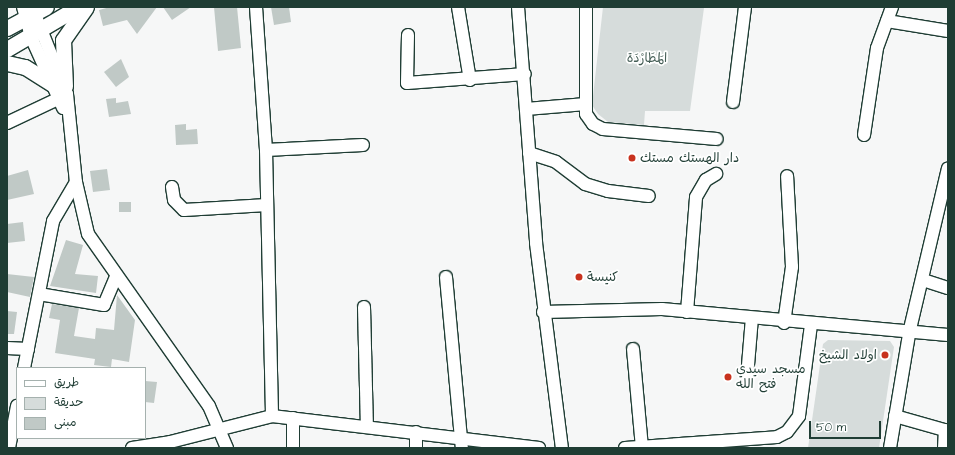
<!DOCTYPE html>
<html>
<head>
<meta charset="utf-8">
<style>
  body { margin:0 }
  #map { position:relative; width:955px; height:455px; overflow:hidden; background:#f6f7f7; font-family:"Architects Daughter","Playpen Sans Arabic",sans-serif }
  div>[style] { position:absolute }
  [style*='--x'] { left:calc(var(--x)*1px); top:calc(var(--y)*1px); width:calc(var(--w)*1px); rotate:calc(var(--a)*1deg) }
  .green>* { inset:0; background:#d6dcdb }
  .building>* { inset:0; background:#c0c9c6 }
  .roads { filter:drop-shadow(1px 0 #1f3d34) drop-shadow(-1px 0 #1f3d34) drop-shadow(0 1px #1f3d34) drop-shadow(0 -1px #1f3d34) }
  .minor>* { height:12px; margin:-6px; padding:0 6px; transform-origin:6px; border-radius:6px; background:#fff }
  .major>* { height:15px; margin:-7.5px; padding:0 7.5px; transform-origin:7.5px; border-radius:7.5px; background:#fff }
  .dots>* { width:11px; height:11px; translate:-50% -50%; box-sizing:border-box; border:2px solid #fff; border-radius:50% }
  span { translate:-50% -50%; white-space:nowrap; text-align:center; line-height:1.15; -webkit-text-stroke:3.5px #fff; paint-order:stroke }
  .park-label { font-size:13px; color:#445d55 }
  .poi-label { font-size:13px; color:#1f3d34 }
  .left { translate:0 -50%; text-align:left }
  .right { translate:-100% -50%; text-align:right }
  .frame { position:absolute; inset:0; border:8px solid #1f3d34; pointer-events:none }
  .legend { position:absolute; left:16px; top:367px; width:130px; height:72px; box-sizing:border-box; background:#fff; border:1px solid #a5b1ae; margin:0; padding:5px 7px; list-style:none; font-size:12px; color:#1f3d34 }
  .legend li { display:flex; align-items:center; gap:8px; height:20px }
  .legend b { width:20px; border:1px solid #a5b1ae }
  .scale { position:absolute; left:809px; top:421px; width:72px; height:18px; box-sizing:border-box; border:2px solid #1f3d34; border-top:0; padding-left:5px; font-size:12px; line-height:14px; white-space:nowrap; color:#1f3d34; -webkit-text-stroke:3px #fff; paint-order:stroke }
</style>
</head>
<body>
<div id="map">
  <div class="green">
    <i style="clip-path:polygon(603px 7px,708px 7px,704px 8px,690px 111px,645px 111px,644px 125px,608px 122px,598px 114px,592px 105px)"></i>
    <i style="clip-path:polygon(828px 340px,890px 341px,894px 347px,879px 448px,808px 448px,823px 344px)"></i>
  </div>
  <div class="building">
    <i style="clip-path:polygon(110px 7px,157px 7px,137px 34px,127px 20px,103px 26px,99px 10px)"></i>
    <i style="clip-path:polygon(163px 7px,191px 7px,172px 20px)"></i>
    <i style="clip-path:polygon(214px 7px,237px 7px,241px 48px,218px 51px)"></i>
    <i style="clip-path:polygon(271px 7px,289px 7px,291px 22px,274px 25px)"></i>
    <i style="clip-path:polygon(121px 59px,129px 77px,116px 87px,104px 72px)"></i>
    <i style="clip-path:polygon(116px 98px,116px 103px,128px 101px,131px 114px,109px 117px,106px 99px)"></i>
    <i style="clip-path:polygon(186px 124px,186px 130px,197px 129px,198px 144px,176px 145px,175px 125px)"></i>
    <i style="clip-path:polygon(107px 169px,110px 190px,93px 192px,90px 171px)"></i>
    <i style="clip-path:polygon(28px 170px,34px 194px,7px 200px,7px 176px)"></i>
    <i style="clip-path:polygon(119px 202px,131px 202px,131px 212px,119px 212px)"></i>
    <i style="clip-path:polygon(23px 222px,25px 241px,7px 243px,7px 224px)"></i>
    <i style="clip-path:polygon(66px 240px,83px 245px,75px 274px,98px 276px,96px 293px,50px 286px)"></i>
    <i style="clip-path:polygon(7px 274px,34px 277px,30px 297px,7px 292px)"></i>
    <i style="clip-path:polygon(117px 295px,135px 320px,129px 362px,112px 359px,111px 367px,94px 365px,95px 359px,55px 353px,60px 320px,49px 318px,52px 304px,79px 308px,74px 336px,95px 339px,96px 328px,114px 330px)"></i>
    <i style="clip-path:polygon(7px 311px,17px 312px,14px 334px,7px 334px)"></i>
    <i style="clip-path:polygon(145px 381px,157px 382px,154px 403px,145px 402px)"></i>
  </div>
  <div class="roads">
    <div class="minor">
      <i style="--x:23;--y:7;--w:31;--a:75"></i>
      <i style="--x:31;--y:37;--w:78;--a:65.7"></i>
      <i style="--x:32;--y:7;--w:94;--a:68.1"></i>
      <i style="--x:67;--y:94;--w:88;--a:84.2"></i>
      <i style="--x:76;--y:182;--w:53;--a:77"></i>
      <i style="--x:88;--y:234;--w:210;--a:54.9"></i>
      <i style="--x:209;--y:406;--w:46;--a:66.8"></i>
      <i style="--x:256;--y:7;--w:143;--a:86"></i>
      <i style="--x:266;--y:150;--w:266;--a:88.7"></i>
      <i style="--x:458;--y:7;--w:74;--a:80.7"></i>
      <i style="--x:518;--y:7;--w:237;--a:85.6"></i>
      <i style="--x:536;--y:243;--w:207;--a:82.8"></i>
      <i style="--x:586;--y:7;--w:107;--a:90"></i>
      <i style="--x:586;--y:114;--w:12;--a:55"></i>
      <i style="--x:593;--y:124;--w:11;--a:27"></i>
      <i style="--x:603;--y:129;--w:114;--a:5"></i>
      <i style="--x:887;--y:21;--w:62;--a:9.3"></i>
      <i style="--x:408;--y:35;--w:48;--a:91.2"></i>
      <i style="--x:407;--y:83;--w:118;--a:-4.4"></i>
      <i style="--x:733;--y:102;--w:96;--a:-82.8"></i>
      <i style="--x:526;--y:109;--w:60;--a:-4.8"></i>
      <i style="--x:7;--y:123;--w:59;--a:-25.3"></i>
      <i style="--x:864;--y:135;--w:88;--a:-81.5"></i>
      <i style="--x:877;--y:48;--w:44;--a:-69.9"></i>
      <i style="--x:266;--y:150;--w:97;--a:-3"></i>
      <i style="--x:529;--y:153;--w:28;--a:18"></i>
      <i style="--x:556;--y:162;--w:36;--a:37"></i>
      <i style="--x:585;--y:184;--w:24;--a:17"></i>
      <i style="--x:608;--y:191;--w:41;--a:7"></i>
      <i style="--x:172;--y:187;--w:13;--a:81"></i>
      <i style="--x:174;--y:200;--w:14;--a:45"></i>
      <i style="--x:184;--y:210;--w:83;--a:-3.4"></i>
      <i style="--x:446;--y:277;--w:172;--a:84.7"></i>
      <i style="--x:923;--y:280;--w:26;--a:18"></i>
      <i style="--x:39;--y:294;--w:66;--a:9.6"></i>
      <i style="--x:104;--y:305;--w:30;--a:-67"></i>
      <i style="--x:364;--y:307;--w:119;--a:88.6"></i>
      <i style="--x:543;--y:312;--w:119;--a:-1.4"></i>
      <i style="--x:662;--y:309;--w:287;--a:5.2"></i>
      <i style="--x:687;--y:312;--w:115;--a:-85.5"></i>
      <i style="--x:696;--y:197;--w:20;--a:-60"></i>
      <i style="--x:706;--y:180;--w:12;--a:-31"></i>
      <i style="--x:784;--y:323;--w:57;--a:-81.9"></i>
      <i style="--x:792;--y:267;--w:91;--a:-93.1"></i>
      <i style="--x:7;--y:348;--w:21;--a:3"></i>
      <i style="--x:633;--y:349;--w:98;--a:84.8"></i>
      <i style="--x:24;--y:368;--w:150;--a:-78.8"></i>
      <i style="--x:53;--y:221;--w:45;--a:-59.5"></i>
      <i style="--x:747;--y:377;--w:59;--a:-85.2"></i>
      <i style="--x:895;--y:416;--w:55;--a:15.8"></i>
      <i style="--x:293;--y:418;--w:30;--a:90"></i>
      <i style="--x:9;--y:448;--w:43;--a:-79.2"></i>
      <i style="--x:132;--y:448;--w:38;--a:-9"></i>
      <i style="--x:170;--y:442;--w:105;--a:-14.3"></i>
      <i style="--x:272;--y:416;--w:269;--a:6.8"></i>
      <i style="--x:416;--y:448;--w:16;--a:-90"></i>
      <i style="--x:625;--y:448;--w:152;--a:-4.1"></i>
      <i style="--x:777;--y:437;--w:11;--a:-27"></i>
      <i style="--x:787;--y:432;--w:20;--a:-53"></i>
      <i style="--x:799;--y:416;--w:92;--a:-82.5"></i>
      <i style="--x:890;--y:448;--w:121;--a:-80.5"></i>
      <i style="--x:910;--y:329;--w:165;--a:-76.7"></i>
      <i style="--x:944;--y:448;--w:18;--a:-87"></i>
    </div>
    <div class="major">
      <i style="--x:7;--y:28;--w:44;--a:-28.3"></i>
      <i style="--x:7;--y:49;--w:82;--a:-30.6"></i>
      <i style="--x:7;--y:63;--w:18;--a:13"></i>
      <i style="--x:25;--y:67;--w:34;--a:32"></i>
      <i style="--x:65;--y:86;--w:46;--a:-92.5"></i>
      <i style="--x:63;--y:40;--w:40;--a:-55.1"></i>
    </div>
  </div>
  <div class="dots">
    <i style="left:632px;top:158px;background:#c8321e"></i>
    <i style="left:579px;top:277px;background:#c8321e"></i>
    <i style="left:885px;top:355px;background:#c8321e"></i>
    <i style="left:728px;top:377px;background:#c8321e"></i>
  </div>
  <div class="park-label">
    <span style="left:647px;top:58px">المَطَارْدَة</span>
  </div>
  <div class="poi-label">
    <span class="left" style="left:640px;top:158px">دار الهستك مستك</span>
    <span class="left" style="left:587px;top:277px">كنيسة</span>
    <span class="right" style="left:877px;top:355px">اولاد الشيخ</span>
    <span class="left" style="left:736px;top:377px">مسجد سيدي<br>فتح الله</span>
  </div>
  <div class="frame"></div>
  <ul class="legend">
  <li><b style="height:5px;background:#fff"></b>طريق</li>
  <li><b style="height:11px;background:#d6dcdb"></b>حديقة</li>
  <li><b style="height:11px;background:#c0c9c6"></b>مبنى</li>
  </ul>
  <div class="scale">50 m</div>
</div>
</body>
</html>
